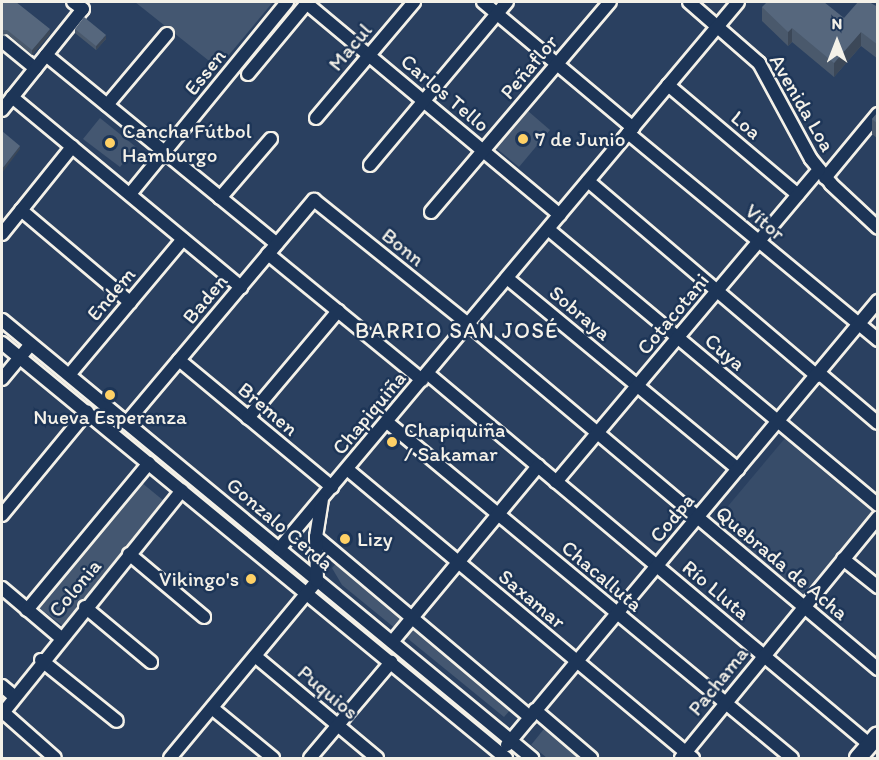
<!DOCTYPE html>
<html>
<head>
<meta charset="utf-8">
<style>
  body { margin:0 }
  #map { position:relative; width:879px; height:760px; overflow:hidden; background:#2a4060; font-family:Itim,sans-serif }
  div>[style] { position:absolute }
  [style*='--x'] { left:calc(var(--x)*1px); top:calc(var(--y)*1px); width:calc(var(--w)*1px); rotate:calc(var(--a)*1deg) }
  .built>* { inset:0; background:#374c69 }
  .green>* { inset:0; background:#445771 }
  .roads { filter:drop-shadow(2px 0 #f4f1e8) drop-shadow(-2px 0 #f4f1e8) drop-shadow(0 2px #f4f1e8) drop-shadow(0 -2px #f4f1e8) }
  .minor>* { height:12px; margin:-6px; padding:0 6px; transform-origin:6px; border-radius:6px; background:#1d3557 }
  .major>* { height:16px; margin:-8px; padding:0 8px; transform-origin:8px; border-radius:8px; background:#1d3557 }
  .wall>* { inset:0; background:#4a596c }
  .shaded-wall>* { inset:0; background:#3c4858 }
  .building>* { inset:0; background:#56677d }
  .dots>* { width:16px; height:16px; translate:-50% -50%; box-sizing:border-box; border:3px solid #1d3557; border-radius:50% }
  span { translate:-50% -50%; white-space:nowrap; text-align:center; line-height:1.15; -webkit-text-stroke:5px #1d3557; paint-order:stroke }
  .street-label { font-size:21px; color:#f4f1e8 }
  .poi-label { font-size:21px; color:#f4f1e8 }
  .left { translate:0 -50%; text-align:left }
  .right { translate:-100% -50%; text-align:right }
  .neighbourhood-label { font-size:22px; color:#f4f1e8; letter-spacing:1.5px }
  .frame { position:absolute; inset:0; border:3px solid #f4f1e8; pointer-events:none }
  .north { position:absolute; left:807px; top:12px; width:60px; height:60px; -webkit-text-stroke:4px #1d3557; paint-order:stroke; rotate:0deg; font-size:16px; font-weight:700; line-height:24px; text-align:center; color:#f4f1e8 }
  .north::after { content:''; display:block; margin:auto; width:21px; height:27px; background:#f4f1e8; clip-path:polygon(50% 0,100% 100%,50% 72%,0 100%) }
</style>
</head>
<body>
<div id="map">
  <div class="built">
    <i style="clip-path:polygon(786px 437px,877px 513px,805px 600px,713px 524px)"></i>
  </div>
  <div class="green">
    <i style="clip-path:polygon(135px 2px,273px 2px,218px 68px)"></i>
    <i style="clip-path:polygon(528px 111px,550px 130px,519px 167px,496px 148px)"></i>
    <i style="clip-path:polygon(100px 118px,136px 147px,120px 167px,83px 139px)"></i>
    <i style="clip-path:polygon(136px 478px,164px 501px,63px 626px,34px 604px)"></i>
    <i style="clip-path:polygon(343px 556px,518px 701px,504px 717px,342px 585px,332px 568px)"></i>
    <i style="clip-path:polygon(548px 724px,582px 753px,578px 758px,547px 758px,531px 745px)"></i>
  </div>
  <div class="roads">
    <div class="minor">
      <i style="--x:305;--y:2;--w:332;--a:39.9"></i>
      <i style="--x:483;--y:2;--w:196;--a:40"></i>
      <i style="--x:689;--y:2;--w:93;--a:41.1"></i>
      <i style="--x:759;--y:63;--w:109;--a:61.6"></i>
      <i style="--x:811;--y:159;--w:32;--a:51"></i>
      <i style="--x:831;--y:184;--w:64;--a:43.1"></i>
      <i style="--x:2;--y:41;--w:43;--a:39.3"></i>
      <i style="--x:46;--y:55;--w:298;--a:39.3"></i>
      <i style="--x:248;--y:74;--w:92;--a:-50.3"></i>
      <i style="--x:668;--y:85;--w:170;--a:40.2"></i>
      <i style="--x:12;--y:97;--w:298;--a:39.7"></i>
      <i style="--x:107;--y:105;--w:93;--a:-49.8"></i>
      <i style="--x:2;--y:110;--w:129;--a:-51.3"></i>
      <i style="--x:83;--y:9;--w:12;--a:-145"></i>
      <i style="--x:316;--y:118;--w:152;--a:-49.8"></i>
      <i style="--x:628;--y:133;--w:325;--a:39.6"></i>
      <i style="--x:370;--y:165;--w:213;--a:-50"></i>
      <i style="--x:825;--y:178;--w:83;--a:-50.4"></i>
      <i style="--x:588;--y:181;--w:301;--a:40.4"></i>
      <i style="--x:130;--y:194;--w:248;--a:-50.7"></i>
      <i style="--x:220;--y:198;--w:78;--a:-49.2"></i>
      <i style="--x:21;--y:210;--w:143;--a:40.2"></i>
      <i style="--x:431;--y:212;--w:276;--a:-49.6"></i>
      <i style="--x:548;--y:229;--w:430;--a:39.9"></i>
      <i style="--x:2;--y:234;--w:112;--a:-51.2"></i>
      <i style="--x:268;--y:254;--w:199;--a:39.3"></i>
      <i style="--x:507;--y:278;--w:300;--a:39.6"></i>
      <i style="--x:2;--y:320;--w:688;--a:39.57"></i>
      <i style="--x:2;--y:343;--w:653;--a:39.47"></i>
      <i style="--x:179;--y:360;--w:199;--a:39.7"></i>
      <i style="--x:427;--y:373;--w:578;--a:40.02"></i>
      <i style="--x:819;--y:373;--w:77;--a:40.3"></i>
      <i style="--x:69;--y:375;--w:177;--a:-50"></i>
      <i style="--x:2;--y:379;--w:45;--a:-50.4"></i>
      <i style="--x:248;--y:418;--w:140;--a:-49.9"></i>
      <i style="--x:387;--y:422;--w:526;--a:39.68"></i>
      <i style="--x:126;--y:423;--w:292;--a:-49.9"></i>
      <i style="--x:314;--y:200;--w:198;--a:38.8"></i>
      <i style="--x:468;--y:324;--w:536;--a:40.08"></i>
      <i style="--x:347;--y:469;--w:451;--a:39.9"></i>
      <i style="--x:556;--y:482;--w:408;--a:-49.9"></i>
      <i style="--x:2;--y:515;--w:134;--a:-50.5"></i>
      <i style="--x:316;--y:537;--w:280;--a:40.1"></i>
      <i style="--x:279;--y:549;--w:714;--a:-50"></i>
      <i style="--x:129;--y:554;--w:98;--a:40"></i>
      <i style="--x:843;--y:559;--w:45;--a:38.7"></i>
      <i style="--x:2;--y:588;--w:76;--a:40.2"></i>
      <i style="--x:85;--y:607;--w:86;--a:39.8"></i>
      <i style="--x:27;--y:610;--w:191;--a:-50.3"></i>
      <i style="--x:392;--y:642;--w:229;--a:-50.3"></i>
      <i style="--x:255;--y:656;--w:159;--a:39.9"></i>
      <i style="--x:41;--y:660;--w:97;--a:38.8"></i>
      <i style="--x:2;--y:686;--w:16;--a:40"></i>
      <i style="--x:212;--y:708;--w:79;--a:39.3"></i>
      <i style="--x:535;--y:710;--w:74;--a:40.6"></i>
      <i style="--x:3;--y:712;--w:69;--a:41.5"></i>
      <i style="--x:2;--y:714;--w:287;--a:-51.2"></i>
      <i style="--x:507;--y:745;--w:579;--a:-50.12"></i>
      <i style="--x:170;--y:758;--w:230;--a:-50.3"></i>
      <i style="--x:317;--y:581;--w:44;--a:-91.3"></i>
      <i style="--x:316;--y:537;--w:37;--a:-81"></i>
      <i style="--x:310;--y:758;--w:126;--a:-49.8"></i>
      <i style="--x:681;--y:758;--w:311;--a:-50.7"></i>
    </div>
    <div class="major">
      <i style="--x:858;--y:758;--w:30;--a:-49"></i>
    </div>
  </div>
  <div class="wall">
    <i style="clip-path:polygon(2px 2px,50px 34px,32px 55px,7px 34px,2px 35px)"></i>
    <i style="clip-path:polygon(762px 7px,844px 18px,878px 7px,878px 59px,861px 46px,834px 77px,792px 42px,788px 46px,762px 21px)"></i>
    <i style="clip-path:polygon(75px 29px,106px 39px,96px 50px,75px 33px)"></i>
    <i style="clip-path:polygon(878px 112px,878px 139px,872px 134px,872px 119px)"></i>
  </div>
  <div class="shaded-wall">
    <i style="clip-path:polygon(792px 28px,792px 42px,788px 46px,788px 32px)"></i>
    <i style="clip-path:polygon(50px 29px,50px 34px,32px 55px,32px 50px)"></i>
    <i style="clip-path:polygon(861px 32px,861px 46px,834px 77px,834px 63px)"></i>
    <i style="clip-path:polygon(106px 35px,106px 39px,96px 50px,96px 46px)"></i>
    <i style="clip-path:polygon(20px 146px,20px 149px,2px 173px,2px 169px)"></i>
  </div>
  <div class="building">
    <i style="clip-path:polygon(2px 2px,16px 2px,50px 29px,32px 50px,7px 30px,2px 30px)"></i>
    <i style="clip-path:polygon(767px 2px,824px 2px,844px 18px,858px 2px,869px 2px,878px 7px,878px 45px,861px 32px,834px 63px,792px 28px,788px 32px,762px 7px)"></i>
    <i style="clip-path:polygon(84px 17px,106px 35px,96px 46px,75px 29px)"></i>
    <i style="clip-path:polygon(878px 112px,878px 124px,872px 119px)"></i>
    <i style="clip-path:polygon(2px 131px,20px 146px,2px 169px)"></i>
  </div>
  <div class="dots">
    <i style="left:523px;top:139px;background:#ffd166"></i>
    <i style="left:110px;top:143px;background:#ffd166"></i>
    <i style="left:110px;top:395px;background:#ffd166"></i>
    <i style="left:392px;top:442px;background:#ffd166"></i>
    <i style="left:345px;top:539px;background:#ffd166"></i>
    <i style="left:251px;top:579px;background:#ffd166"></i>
  </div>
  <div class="street-label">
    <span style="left:350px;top:47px;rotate:-50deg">Macul</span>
    <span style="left:529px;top:67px;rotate:-50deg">Peñaflor</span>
    <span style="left:205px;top:72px;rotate:-51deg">Essen</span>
    <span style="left:445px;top:93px;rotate:40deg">Carlos Tello</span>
    <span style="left:802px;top:103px;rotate:60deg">Avenida Loa</span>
    <span style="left:746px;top:125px;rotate:40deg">Loa</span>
    <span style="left:765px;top:222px;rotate:40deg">Vítor</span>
    <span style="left:403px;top:247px;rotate:39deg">Bonn</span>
    <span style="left:111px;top:294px;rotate:-50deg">Endem</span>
    <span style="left:205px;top:299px;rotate:-50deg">Baden</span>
    <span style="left:580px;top:313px;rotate:40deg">Sobraya</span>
    <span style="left:673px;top:314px;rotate:-50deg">Cotacotani</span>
    <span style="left:725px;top:352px;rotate:40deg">Cuya</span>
    <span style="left:268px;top:409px;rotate:40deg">Bremen</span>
    <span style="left:369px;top:413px;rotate:-50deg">Chapiquiña</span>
    <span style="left:672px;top:518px;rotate:-50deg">Codpa</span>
    <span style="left:280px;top:524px;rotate:40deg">Gonzalo Cerda</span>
    <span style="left:782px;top:563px;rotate:40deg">Quebrada de Acha</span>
    <span style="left:602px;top:576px;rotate:40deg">Chacalluta</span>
    <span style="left:75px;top:588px;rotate:-50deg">Colonia</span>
    <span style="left:716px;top:590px;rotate:40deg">Río Lluta</span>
    <span style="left:532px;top:599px;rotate:40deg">Saxamar</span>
    <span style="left:718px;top:681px;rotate:-51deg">Pachama</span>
    <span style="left:328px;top:692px;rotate:40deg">Puquios</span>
  </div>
  <div class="poi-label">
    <span class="left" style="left:122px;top:143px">Cancha Fútbol<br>Hamburgo</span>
    <span class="left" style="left:535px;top:139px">7 de Junio</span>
    <span style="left:110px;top:417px">Nueva Esperanza</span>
    <span class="left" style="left:404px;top:442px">Chapiquiña<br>/ Sakamar</span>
    <span class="left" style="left:357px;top:539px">Lizy</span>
    <span class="right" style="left:239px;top:579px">Vikingo's</span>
  </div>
  <div class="neighbourhood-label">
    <span style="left:457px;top:331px">BARRIO SAN JOSÉ</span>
  </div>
  <div class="frame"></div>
  <div class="north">N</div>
</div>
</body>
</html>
